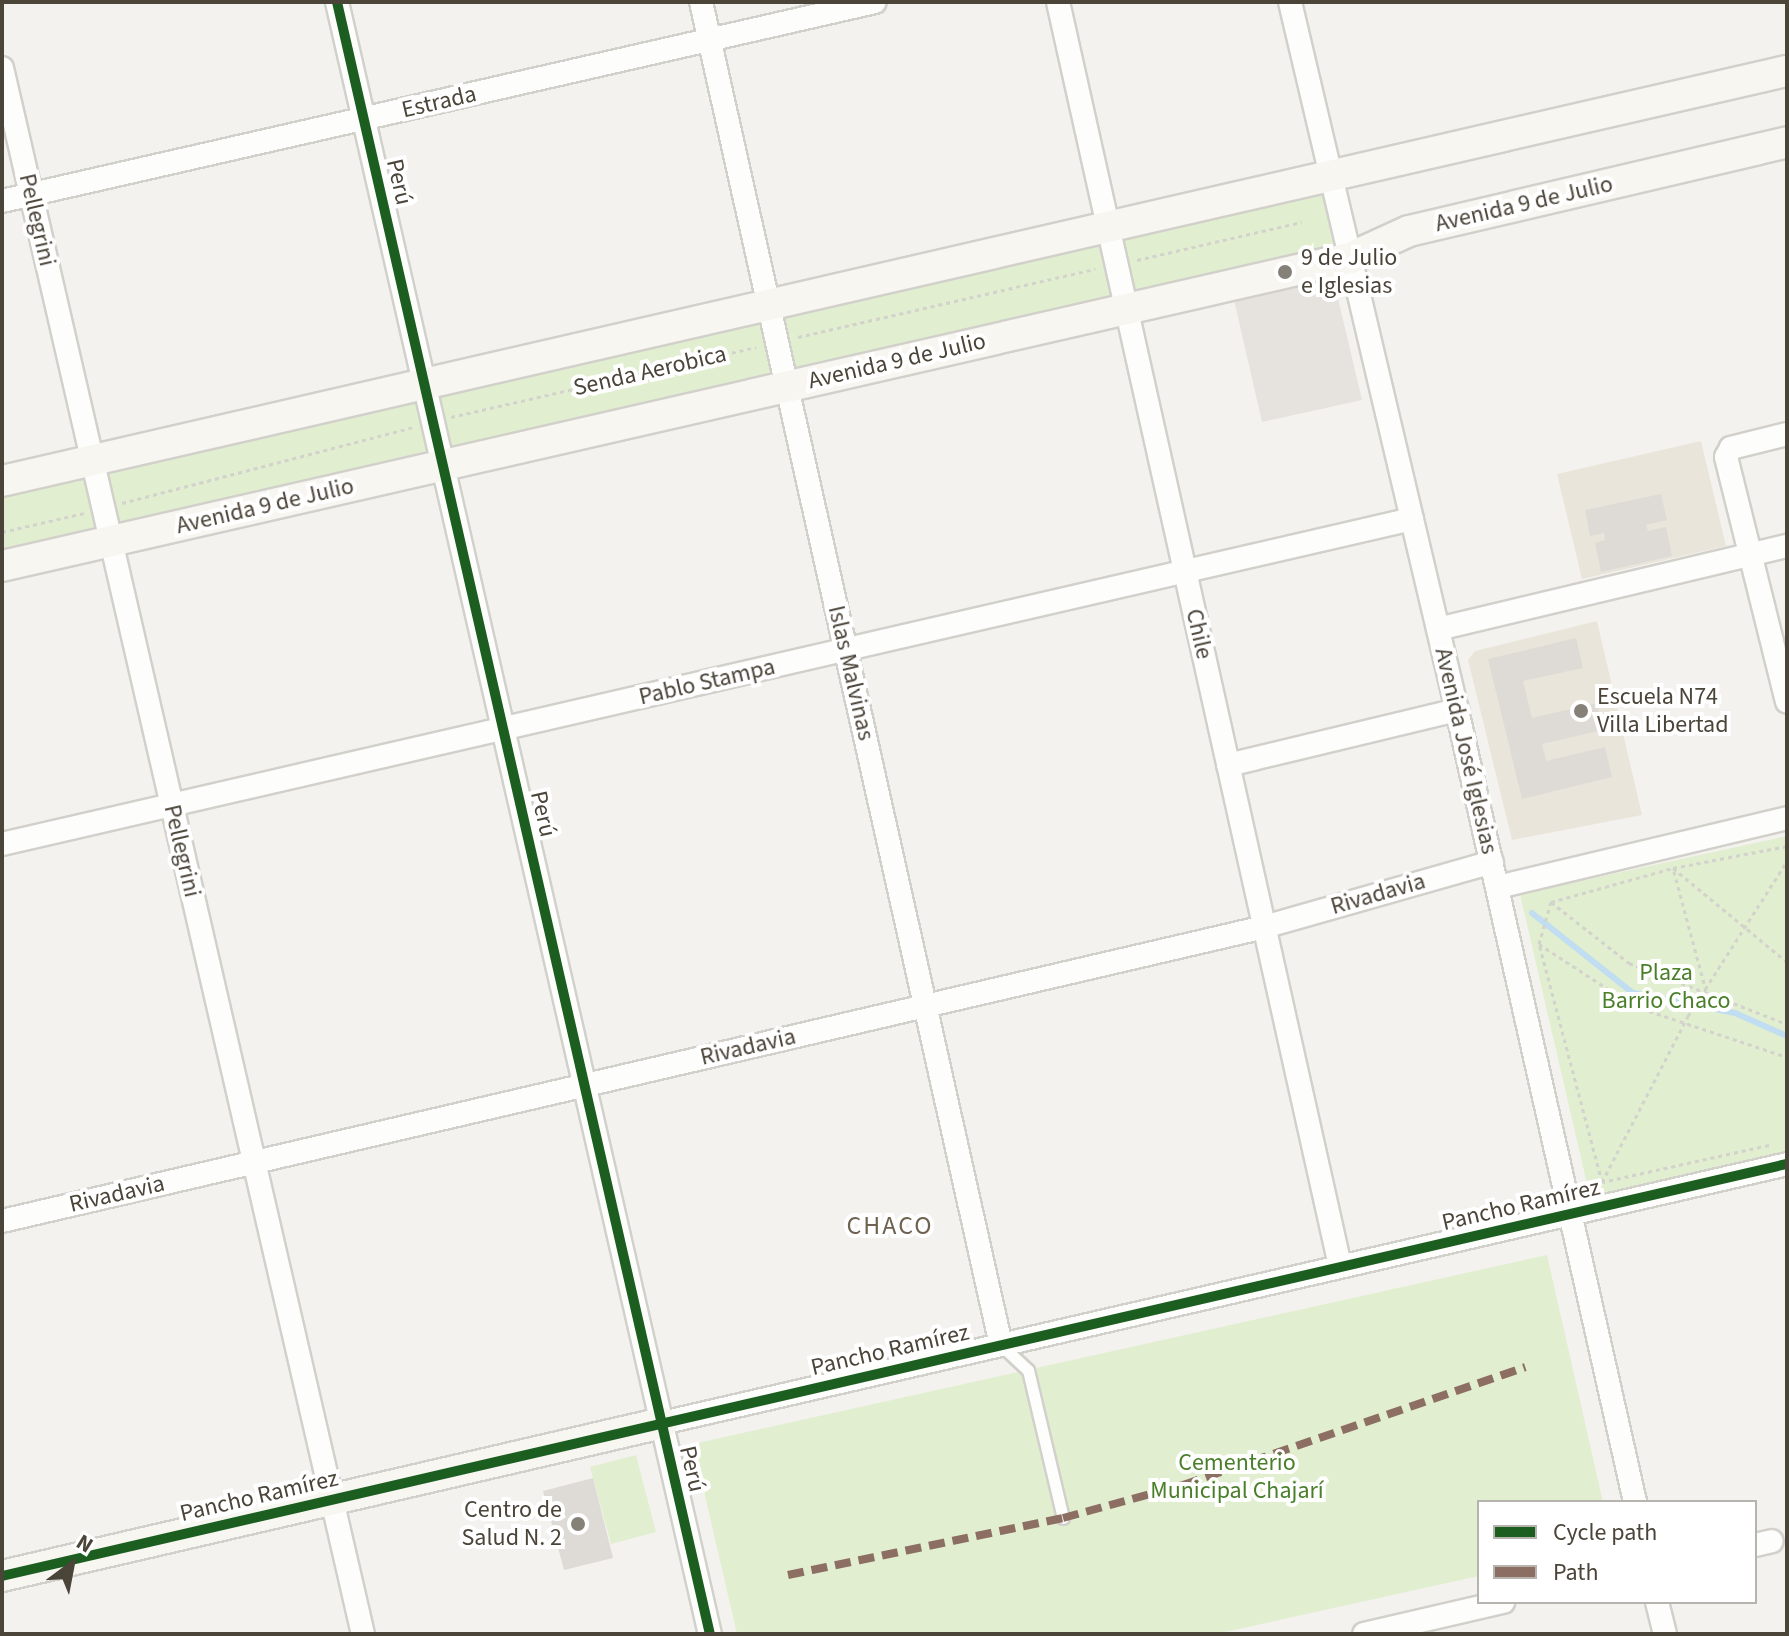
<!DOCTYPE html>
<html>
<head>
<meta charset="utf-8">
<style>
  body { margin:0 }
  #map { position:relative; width:1789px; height:1636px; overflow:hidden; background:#f4f2ee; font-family:"Source Sans 3",sans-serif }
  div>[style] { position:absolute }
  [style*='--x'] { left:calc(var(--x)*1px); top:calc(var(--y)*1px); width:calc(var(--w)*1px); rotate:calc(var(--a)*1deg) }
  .education>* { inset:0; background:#eae5da }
  .green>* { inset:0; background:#e1eecf }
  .parking>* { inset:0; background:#e6e3df }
  .stream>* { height:6px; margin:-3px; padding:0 3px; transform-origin:3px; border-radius:3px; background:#c0ddf1 }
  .building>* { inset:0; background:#dedbd6 }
  .path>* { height:3px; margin-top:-1.5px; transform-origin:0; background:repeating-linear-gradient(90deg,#d3d2cc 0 4px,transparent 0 8px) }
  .roads { filter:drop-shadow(2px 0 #d2d0cb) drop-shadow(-2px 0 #d2d0cb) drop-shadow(0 2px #d2d0cb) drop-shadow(0 -2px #d2d0cb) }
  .lane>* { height:11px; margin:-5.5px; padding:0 5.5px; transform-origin:5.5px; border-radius:5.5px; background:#fdfdfc }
  .street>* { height:22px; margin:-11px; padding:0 11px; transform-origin:11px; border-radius:11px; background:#fdfdfc }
  .secondary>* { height:30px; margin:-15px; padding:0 15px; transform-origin:15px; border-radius:15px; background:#f7f6f1 }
  .quiet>* { height:8px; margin-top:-4px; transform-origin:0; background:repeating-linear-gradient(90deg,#8d6e63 0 16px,transparent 0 24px) }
  .cycleway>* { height:10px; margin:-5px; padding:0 5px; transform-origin:5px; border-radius:5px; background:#1b5e20 }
  .dots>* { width:22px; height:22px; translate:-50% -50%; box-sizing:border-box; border:4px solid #fff; border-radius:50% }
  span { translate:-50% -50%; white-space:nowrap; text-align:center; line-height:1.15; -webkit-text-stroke:8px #fff; paint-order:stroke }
  .street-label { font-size:24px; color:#4b4439 }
  .poi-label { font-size:24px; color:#4b4439 }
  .left { translate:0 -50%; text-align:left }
  .right { translate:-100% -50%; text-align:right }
  .park-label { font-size:24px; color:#4a7f2a }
  .neighbourhood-label { font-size:26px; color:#6e6250; letter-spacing:2px }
  .frame { position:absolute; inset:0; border:4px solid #4b4439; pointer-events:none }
  .legend { position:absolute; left:1477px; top:1500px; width:280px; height:104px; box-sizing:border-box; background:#fff; border:2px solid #b7b4b0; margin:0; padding:10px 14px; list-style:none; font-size:24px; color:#4b4439 }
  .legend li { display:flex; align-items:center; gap:16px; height:40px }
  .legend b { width:40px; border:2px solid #b7b4b0 }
  .north { position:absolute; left:32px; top:1524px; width:80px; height:80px; -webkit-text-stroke:6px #fff; paint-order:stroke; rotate:32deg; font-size:22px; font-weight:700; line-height:32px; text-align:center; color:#4b4439 }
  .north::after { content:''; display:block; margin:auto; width:28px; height:36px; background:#4b4439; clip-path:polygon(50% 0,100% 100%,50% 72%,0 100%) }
</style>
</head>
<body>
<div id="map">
  <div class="education">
    <i style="clip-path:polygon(1701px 441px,1726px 546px,1582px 579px,1557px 474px)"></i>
    <i style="clip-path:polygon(1597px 621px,1642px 815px,1512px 840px,1468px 660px,1475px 651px)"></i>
  </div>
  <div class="green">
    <i style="clip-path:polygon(1322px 187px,1338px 253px,1134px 297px,1120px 233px)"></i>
    <i style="clip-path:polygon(1100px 238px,1113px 301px,794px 376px,777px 312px)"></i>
    <i style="clip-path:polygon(761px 316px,776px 380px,451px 455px,434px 390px)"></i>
    <i style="clip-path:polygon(418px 394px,433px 459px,116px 532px,101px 466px)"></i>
    <i style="clip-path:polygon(87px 468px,103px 535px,2px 558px,2px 487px)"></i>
    <i style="clip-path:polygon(1787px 836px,1787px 1154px,1590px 1197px,1520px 894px)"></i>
    <i style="clip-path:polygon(1547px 1255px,1603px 1502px,1479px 1502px,1479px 1576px,1216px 1634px,737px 1634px,693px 1444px)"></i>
    <i style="clip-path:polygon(636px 1455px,656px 1532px,611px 1544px,590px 1467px)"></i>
  </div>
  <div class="parking">
    <i style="clip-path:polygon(1333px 277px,1362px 400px,1262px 422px,1234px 300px)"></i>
  </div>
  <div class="stream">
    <i style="--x:1532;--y:913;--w:129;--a:38.4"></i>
    <i style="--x:1633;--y:993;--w:104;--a:11.1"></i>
    <i style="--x:1735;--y:1013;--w:57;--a:23.9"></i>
  </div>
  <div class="building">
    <i style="clip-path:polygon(1661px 494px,1667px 520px,1646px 525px,1648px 531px,1666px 527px,1672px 556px,1601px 572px,1595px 543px,1605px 540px,1604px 533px,1590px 536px,1585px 510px)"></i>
    <i style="clip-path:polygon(1576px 638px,1583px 668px,1523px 681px,1532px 718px,1597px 703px,1603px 730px,1542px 744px,1546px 761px,1605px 747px,1612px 777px,1522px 799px,1488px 659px)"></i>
    <i style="clip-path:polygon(593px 1478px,613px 1558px,564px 1570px,543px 1491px)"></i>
  </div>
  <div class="path">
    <i style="--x:1137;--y:260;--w:169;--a:-13"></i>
    <i style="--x:798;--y:337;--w:305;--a:-12.9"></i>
    <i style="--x:451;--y:417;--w:313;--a:-12.9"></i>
    <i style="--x:122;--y:503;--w:301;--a:-14.6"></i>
    <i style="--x:2;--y:532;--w:84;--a:-13"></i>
    <i style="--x:1551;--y:902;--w:99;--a:38"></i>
    <i style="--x:1629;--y:963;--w:169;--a:21.1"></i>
    <i style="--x:1539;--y:944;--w:113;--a:33.1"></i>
    <i style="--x:1634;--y:1006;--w:161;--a:18.4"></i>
    <i style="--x:1706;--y:991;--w:127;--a:-105"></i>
    <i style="--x:1673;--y:868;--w:148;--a:39.5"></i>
    <i style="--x:1769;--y:1145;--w:171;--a:167.5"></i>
    <i style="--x:1602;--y:1182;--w:246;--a:-104.8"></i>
    <i style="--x:1539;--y:944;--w:44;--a:-74.1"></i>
    <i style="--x:1551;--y:902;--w:127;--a:-15.6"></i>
    <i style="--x:1673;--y:868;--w:116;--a:-10.9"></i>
    <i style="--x:1602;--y:1182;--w:187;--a:-62.6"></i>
    <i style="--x:1688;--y:1016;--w:184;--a:-57.4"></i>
  </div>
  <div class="roads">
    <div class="lane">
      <i style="--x:1002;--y:1346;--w:35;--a:43"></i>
      <i style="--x:1028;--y:1370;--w:152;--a:76.7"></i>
    </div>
    <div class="street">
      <i style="--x:337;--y:2;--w:1674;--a:77.13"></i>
      <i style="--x:701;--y:2;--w:1376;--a:77.41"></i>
      <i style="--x:1058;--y:2;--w:1295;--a:77.42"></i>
      <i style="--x:1290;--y:2;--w:727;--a:76.73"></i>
      <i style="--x:1457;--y:710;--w:812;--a:77.33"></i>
      <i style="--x:2;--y:68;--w:1607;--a:77.02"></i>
      <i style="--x:2;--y:201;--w:895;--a:-12.84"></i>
      <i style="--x:1787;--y:434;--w:58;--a:166"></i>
      <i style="--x:1731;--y:448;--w:10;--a:119"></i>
      <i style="--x:1726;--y:457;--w:252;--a:76"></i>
      <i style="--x:1438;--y:629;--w:359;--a:-13.4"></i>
      <i style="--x:1228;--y:765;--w:236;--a:-13.5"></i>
      <i style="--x:2;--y:844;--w:1447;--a:-12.98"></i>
      <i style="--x:1498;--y:887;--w:297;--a:-13.4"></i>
      <i style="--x:2;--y:1221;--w:1296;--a:-13.11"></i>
      <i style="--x:1264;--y:927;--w:237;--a:-15.9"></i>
      <i style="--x:662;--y:1423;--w:1154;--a:-12.96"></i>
      <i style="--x:1755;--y:1545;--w:17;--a:-13"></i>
      <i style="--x:1657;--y:1602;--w:33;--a:76"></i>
      <i style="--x:1364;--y:1634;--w:143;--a:-13"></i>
    </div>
    <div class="secondary">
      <i style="--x:2;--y:481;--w:1831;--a:-12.94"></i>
      <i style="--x:2;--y:566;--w:1383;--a:-12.87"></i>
      <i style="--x:1350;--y:258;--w:65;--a:-24.6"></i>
      <i style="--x:1409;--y:231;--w:388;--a:-13.2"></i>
      <i style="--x:2;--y:1576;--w:678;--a:-13.05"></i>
    </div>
  </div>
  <div class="quiet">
    <i style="--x:788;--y:1575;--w:281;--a:-11.7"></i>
    <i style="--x:1063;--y:1518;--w:124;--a:-15.4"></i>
    <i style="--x:1183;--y:1485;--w:362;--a:-19"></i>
  </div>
  <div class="cycleway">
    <i style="--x:337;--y:2;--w:1674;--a:77.13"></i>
    <i style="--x:2;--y:1576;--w:1832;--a:-13"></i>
  </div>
  <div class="dots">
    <i style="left:1285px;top:272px;background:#868178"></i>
    <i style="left:1581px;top:711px;background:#868178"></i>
    <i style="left:578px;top:1524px;background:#868178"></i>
  </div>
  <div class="street-label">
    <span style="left:439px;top:102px;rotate:-13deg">Estrada</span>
    <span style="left:399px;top:182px;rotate:77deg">Perú</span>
    <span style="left:1524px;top:204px;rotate:-13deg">Avenida 9 de Julio</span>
    <span style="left:37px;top:220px;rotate:77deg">Pellegrini</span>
    <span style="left:897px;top:361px;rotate:-13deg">Avenida 9 de Julio</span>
    <span style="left:650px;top:371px;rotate:-13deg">Senda Aerobica</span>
    <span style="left:265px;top:506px;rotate:-13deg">Avenida 9 de Julio</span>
    <span style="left:1199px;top:634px;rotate:77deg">Chile</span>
    <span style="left:851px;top:673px;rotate:77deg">Islas Malvinas</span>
    <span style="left:707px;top:682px;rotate:-13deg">Pablo Stampa</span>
    <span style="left:1466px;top:751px;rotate:77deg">Avenida José Iglesias</span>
    <span style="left:543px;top:814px;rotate:77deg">Perú</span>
    <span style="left:182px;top:851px;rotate:77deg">Pellegrini</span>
    <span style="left:1378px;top:894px;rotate:-16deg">Rivadavia</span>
    <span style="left:748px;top:1047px;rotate:-13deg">Rivadavia</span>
    <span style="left:117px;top:1194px;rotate:-13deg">Rivadavia</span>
    <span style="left:1521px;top:1205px;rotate:-13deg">Pancho Ramírez</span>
    <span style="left:890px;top:1350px;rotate:-13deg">Pancho Ramírez</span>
    <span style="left:692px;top:1469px;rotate:77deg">Perú</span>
    <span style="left:259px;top:1496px;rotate:-13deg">Pancho Ramírez</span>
  </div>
  <div class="poi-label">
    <span class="left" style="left:1301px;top:272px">9 de Julio<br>e Iglesias</span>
    <span class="left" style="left:1597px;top:711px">Escuela N74<br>Villa Libertad</span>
    <span class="right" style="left:562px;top:1524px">Centro de<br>Salud N. 2</span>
  </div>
  <div class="park-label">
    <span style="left:1666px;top:987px">Plaza<br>Barrio Chaco</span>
    <span style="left:1237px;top:1477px">Cementerio<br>Municipal Chajarí</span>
  </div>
  <div class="neighbourhood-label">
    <span style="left:890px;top:1226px">CHACO</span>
  </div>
  <div class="frame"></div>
  <ul class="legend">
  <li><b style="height:10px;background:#1b5e20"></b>Cycle path</li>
  <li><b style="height:10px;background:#8d6e63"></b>Path</li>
  </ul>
  <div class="north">N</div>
</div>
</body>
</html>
